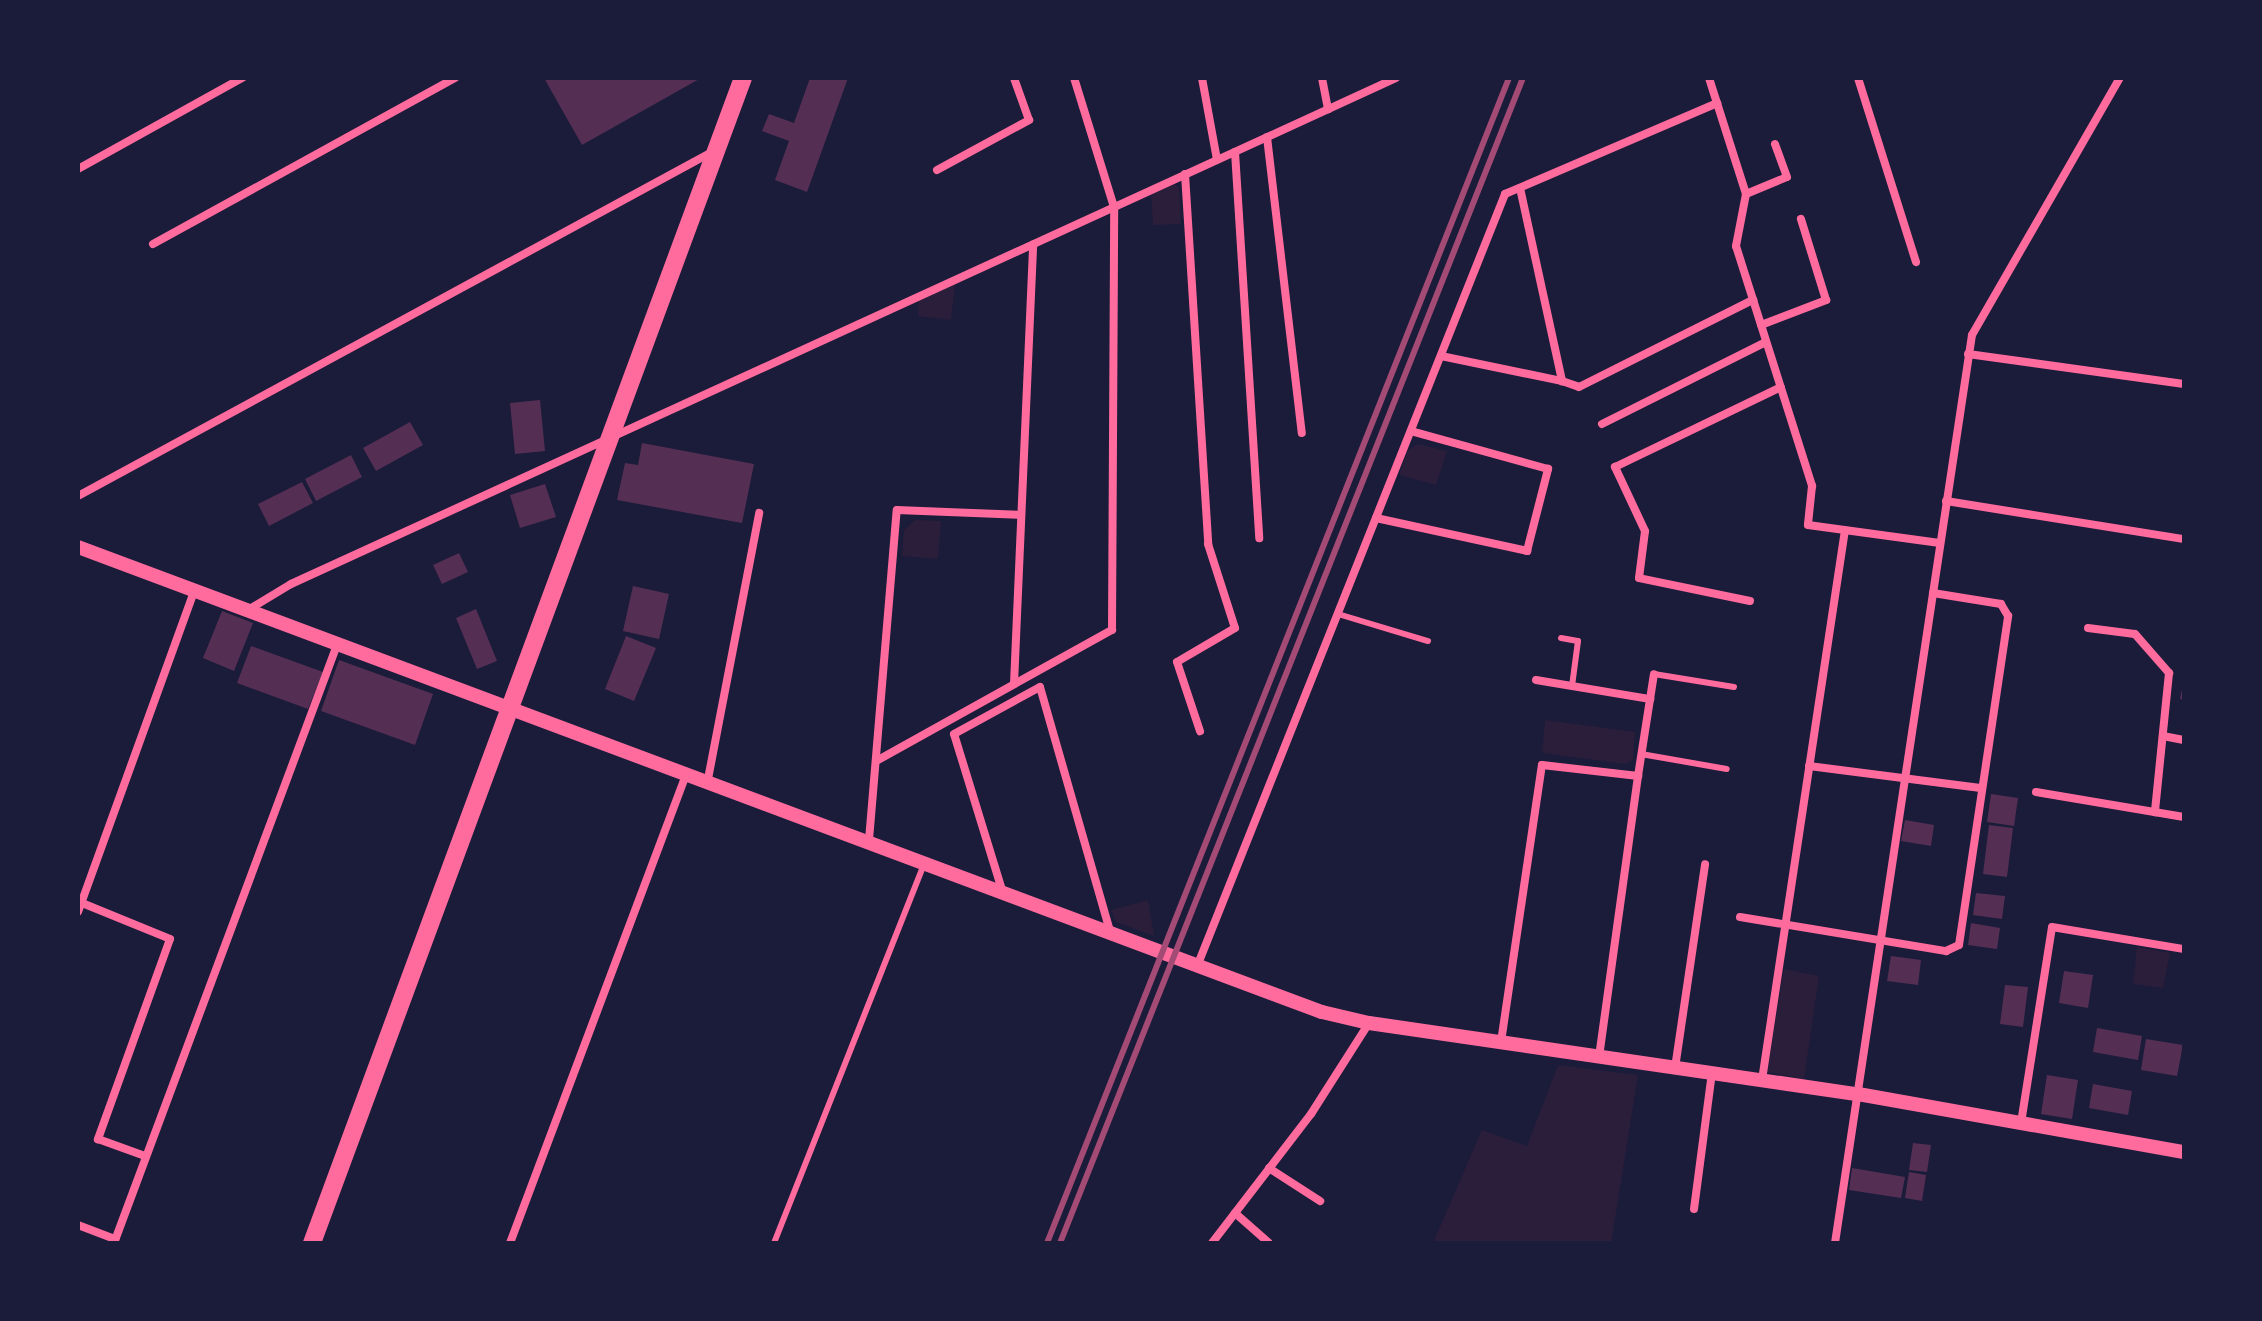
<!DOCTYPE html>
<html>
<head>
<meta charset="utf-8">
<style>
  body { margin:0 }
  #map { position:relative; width:2262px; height:1321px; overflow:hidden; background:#1b1b3a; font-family:"Noto Sans",sans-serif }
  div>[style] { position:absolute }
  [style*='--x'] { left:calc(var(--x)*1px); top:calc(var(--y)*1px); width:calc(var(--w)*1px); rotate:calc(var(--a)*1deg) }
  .green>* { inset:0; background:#2a1e3b }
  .building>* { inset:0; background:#542f53 }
  .service>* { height:6px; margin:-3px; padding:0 3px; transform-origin:3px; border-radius:3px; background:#ff6b9d }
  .minor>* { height:8px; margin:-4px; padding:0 4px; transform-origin:4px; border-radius:4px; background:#ff6b9d }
  .tertiary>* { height:14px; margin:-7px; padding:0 7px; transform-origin:7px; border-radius:7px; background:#ff6b9d }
  .trunk>* { height:18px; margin:-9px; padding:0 9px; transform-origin:9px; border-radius:9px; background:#ff6b9d }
  .rail>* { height:6px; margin:-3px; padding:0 3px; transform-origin:3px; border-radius:3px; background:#a44b75 }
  span { translate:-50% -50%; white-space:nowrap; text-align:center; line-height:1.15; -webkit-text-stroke:6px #1b1b3a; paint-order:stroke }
  .frame { position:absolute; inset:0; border:80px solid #1b1b3a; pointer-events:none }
</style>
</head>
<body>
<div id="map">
  <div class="green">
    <i style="clip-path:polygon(1172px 183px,1179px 187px,1181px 224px,1153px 225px,1151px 193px)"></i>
    <i style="clip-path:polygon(955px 284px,951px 320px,918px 316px,919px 300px)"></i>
    <i style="clip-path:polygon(1418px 444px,1447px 451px,1436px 485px,1399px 475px,1408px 450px)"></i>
    <i style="clip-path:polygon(915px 520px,941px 521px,938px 559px,902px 556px,904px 530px)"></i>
    <i style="clip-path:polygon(1545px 720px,1635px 732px,1633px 760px,1626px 764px,1542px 753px)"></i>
    <i style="clip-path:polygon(1148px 900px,1154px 936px,1116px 922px,1111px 910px)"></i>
    <i style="clip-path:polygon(2137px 947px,2170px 953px,2163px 988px,2133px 984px)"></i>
    <i style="clip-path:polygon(1784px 969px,1819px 976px,1804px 1079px,1767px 1072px)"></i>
    <i style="clip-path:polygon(1558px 1065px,1638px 1075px,1611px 1243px,1433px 1243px,1482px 1130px,1527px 1146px)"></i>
  </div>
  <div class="building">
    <i style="clip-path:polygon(544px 78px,701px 78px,582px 145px)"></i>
    <i style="clip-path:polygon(810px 78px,848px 78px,807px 192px,775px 180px,789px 141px,762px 131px,769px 114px,794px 123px)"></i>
    <i style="clip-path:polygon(540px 400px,545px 451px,515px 454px,510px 403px)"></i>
    <i style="clip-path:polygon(410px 422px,423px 445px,376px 471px,363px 448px)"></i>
    <i style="clip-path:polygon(642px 443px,754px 464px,742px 523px,617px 500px,625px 463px,638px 465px)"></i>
    <i style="clip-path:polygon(351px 455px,362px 477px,316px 501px,305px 479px)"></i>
    <i style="clip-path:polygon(302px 482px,313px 503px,269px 526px,258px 504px)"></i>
    <i style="clip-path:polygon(545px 484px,556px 517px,520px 528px,510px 495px)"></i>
    <i style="clip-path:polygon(459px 553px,468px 572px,442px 584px,433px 565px)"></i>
    <i style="clip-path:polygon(633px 586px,669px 594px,659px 639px,623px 631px)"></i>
    <i style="clip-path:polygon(476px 609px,497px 661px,477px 669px,456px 618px)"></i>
    <i style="clip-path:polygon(222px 611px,253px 623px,234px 671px,203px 658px)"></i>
    <i style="clip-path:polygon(626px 636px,656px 648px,634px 701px,605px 689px)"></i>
    <i style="clip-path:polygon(251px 646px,323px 672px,308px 709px,237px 683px)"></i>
    <i style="clip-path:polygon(339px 660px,433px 694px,415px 745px,321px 711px)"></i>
    <i style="clip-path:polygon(2184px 679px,2184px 700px,2180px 699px)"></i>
    <i style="clip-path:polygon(1991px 794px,2018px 798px,2014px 826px,1987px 822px)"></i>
    <i style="clip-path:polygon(1905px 820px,1934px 825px,1931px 846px,1901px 841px)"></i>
    <i style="clip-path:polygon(1989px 825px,2013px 828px,2007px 877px,1983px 874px)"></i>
    <i style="clip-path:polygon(1976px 893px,2005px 896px,2002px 919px,1973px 915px)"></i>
    <i style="clip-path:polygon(1971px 923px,2000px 928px,1997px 949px,1968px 945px)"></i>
    <i style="clip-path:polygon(1891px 956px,1921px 960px,1918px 985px,1887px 981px)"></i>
    <i style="clip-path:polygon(2064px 971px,2093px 975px,2088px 1008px,2059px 1003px)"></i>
    <i style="clip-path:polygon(2005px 985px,2028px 987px,2023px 1027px,2000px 1024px)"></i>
    <i style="clip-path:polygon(2097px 1028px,2142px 1036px,2138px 1060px,2093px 1052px)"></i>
    <i style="clip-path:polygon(2146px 1039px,2183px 1045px,2177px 1076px,2141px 1070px)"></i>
    <i style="clip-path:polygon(2047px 1075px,2078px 1080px,2072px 1119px,2041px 1114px)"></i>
    <i style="clip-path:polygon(2093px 1084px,2132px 1091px,2128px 1115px,2089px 1108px)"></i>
    <i style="clip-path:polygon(1913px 1143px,1931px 1145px,1927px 1172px,1909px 1170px)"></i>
    <i style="clip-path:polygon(1852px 1168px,1905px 1177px,1901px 1198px,1849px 1190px)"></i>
    <i style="clip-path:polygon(1909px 1172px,1926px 1175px,1922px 1201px,1905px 1198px)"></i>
  </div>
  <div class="service">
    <i style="--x:1338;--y:614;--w:94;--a:16.7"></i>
    <i style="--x:1561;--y:638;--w:17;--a:10"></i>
    <i style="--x:1578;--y:641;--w:45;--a:97.6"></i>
    <i style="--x:1654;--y:674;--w:81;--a:9.2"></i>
    <i style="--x:1641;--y:754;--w:87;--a:9.9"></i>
    <i style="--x:774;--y:1243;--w:407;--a:-68.4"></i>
  </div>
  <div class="minor">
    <i style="--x:1202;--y:78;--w:83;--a:79.6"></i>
    <i style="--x:1322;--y:78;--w:32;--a:79"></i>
    <i style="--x:1709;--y:78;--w:122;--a:72.3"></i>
    <i style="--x:1746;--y:194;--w:53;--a:100.9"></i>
    <i style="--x:1736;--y:246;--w:252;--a:72.4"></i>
    <i style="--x:1812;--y:486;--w:39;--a:96"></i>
    <i style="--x:1808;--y:525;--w:133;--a:7.8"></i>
    <i style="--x:1858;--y:78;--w:193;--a:72.5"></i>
    <i style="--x:1267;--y:137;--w:298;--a:83.3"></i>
    <i style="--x:1235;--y:152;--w:387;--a:86.4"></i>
    <i style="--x:78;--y:169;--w:188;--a:-29"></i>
    <i style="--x:937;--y:170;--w:105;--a:-28.5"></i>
    <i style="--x:1029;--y:120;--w:45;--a:-109.7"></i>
    <i style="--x:1185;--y:174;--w:371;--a:86.4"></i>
    <i style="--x:1208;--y:544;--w:88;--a:72.2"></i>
    <i style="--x:1235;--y:628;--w:67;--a:149.6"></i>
    <i style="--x:1177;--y:662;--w:73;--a:71.6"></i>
    <i style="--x:1520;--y:188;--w:198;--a:77.7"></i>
    <i style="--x:1562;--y:381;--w:18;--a:19"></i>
    <i style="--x:1579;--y:387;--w:195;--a:-26.6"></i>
    <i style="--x:1746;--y:194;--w:44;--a:-22.5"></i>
    <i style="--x:1787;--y:177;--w:35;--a:-110"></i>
    <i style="--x:153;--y:244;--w:345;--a:-28.8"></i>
    <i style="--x:1761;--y:325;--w:70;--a:-21"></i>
    <i style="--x:1826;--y:300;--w:85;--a:-107.2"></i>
    <i style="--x:1968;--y:354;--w:218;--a:7.9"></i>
    <i style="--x:1441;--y:356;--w:124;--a:11.7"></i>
    <i style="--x:1602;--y:424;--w:183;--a:-26.6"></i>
    <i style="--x:78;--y:496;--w:724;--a:-28.48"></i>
    <i style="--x:1946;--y:501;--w:241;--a:9.1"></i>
    <i style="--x:1376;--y:518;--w:155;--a:12.3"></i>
    <i style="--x:1527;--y:551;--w:85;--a:-75.6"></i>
    <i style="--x:1548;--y:469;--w:142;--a:-164.5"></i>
    <i style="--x:1750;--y:601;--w:113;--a:-168.3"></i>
    <i style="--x:1639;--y:578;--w:47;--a:-82.7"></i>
    <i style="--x:1645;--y:531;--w:71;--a:-115.1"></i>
    <i style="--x:1615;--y:467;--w:184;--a:-25.7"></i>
    <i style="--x:248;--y:610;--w:50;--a:-31.2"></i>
    <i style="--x:291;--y:584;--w:1215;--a:-24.6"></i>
    <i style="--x:2088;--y:628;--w:47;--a:7.3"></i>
    <i style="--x:2135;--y:634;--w:52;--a:48.9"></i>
    <i style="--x:2169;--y:673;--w:140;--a:95.8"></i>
    <i style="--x:1536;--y:680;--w:116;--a:9.5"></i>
    <i style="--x:1014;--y:684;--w:440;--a:-87.5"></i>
    <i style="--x:2163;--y:736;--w:21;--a:11"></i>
    <i style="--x:878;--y:760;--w:268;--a:-29.1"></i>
    <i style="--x:1112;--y:630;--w:423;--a:-89.7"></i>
    <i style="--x:1114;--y:207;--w:135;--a:-107.2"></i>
    <i style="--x:1809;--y:766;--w:173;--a:7.3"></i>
    <i style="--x:708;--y:779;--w:271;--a:-79.1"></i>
    <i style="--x:2036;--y:792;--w:150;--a:9.6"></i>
    <i style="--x:869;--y:840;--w:331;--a:-85.2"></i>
    <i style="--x:897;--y:510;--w:122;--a:2.3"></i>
    <i style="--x:1002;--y:890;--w:163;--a:-107.1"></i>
    <i style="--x:954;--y:734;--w:98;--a:-28.7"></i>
    <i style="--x:1040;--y:687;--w:254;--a:74"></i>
    <i style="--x:82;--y:903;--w:95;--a:22.2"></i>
    <i style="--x:170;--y:939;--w:213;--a:109.8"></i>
    <i style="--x:98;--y:1139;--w:50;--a:19.9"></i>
    <i style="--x:78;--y:912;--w:341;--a:-70.1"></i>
    <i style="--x:1740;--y:917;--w:209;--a:9.4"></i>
    <i style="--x:1946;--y:951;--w:14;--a:-25"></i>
    <i style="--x:1959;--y:945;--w:333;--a:-81.5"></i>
    <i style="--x:2008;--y:616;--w:14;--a:-120"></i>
    <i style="--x:2001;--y:604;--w:69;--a:-170.8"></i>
    <i style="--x:1198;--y:964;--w:829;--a:-68.26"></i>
    <i style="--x:1505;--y:194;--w:231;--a:-23.2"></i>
    <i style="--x:1501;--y:1042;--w:280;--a:-81.6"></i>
    <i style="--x:1542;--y:765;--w:97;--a:6.5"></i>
    <i style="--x:1638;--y:776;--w:103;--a:-81.1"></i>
    <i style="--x:1599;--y:1057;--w:284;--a:-82.1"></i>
    <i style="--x:1675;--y:1068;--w:206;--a:-81.6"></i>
    <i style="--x:1762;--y:1080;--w:556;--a:-81.42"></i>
    <i style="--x:2021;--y:1123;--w:198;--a:-81"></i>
    <i style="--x:2052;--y:927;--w:134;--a:9.5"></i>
    <i style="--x:1269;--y:1168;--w:61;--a:32.9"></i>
    <i style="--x:1694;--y:1209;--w:137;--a:-82.5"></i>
    <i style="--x:1235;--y:1213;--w:45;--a:41.4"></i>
    <i style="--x:78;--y:1225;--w:40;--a:21"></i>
    <i style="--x:114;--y:1243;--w:638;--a:-69.55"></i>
    <i style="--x:510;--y:1243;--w:503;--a:-69.4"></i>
    <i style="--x:1212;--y:1243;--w:163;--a:-52.5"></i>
    <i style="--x:1311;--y:1114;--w:108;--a:-57.5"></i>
    <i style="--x:1835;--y:1243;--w:918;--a:-81.42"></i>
    <i style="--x:1972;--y:335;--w:297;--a:-60.1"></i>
  </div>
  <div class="tertiary">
    <i style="--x:78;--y:547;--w:1328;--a:20.5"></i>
    <i style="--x:1322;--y:1012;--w:48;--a:13.2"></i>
    <i style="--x:1369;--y:1023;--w:494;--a:8.3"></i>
    <i style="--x:1858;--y:1094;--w:331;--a:10.1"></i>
  </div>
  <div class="trunk">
    <i style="--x:312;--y:1243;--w:1242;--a:-69.7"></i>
  </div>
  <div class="rail">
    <i style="--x:1047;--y:1243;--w:1253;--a:-68.37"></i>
    <i style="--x:1060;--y:1243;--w:1254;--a:-68.33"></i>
  </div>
  <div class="frame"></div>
</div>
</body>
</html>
